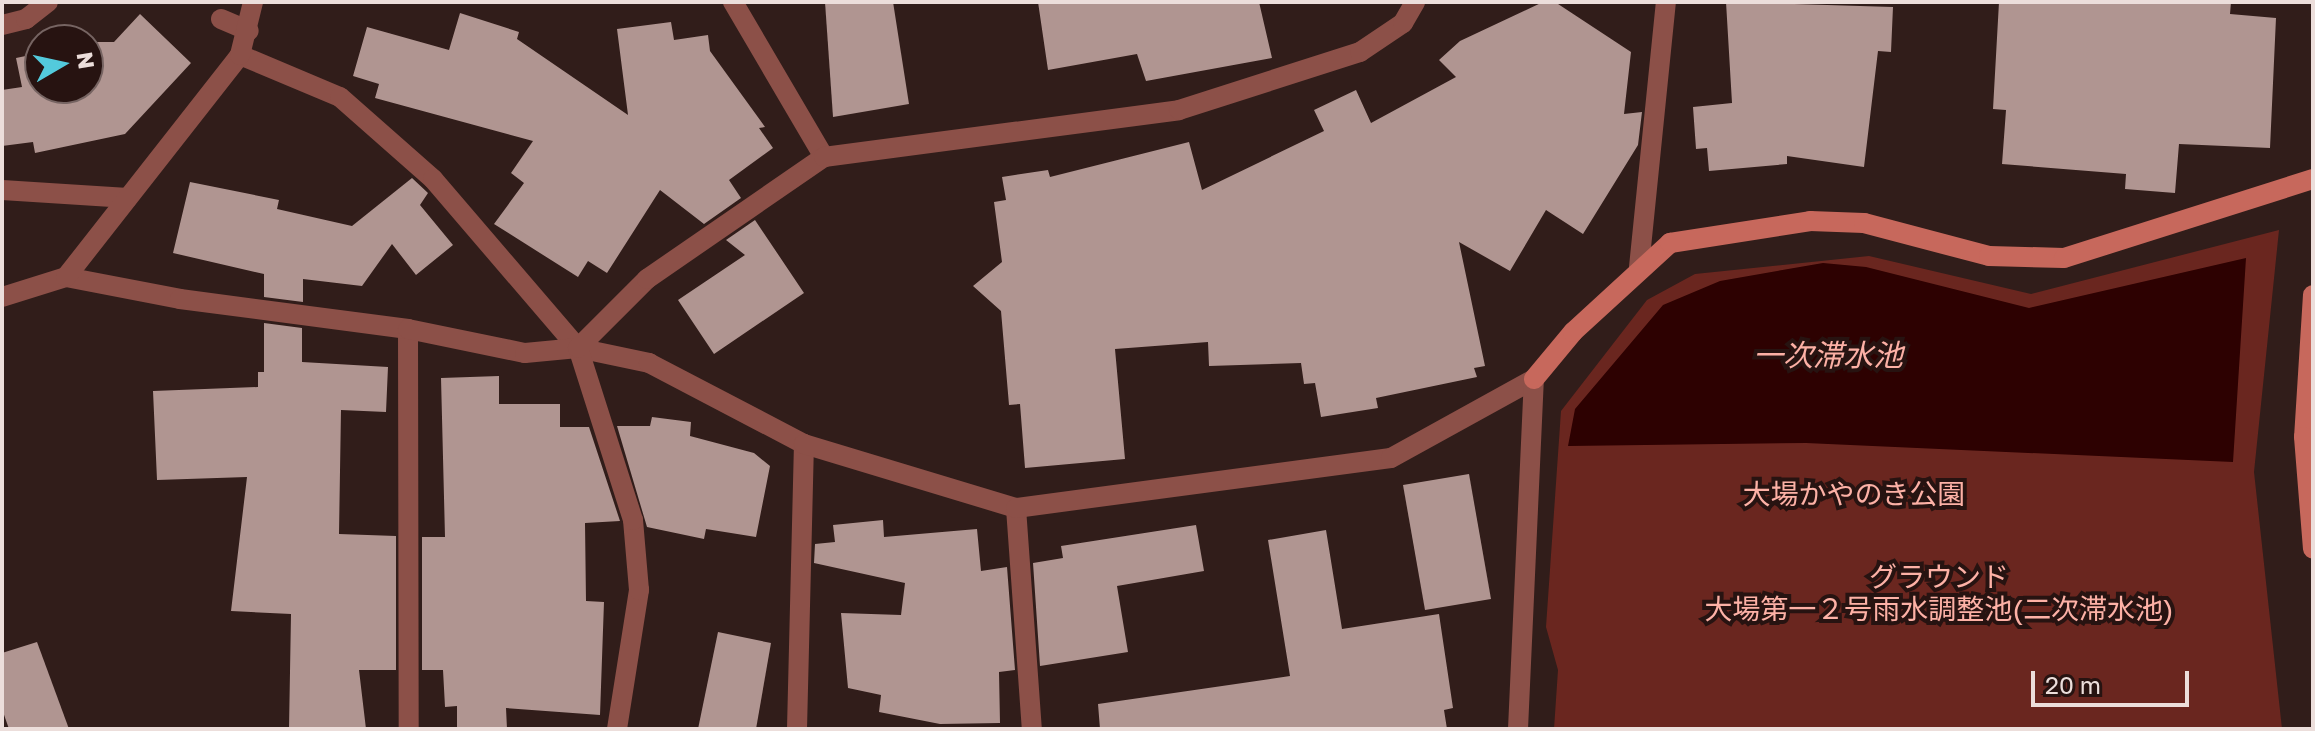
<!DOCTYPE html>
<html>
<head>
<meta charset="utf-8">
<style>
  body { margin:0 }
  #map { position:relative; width:2315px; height:731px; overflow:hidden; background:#311d1a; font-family:"Golos Text","Noto Sans JP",sans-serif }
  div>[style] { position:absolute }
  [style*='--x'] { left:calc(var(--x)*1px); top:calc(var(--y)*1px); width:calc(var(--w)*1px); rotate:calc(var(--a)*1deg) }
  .green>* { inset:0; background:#6a261f }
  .water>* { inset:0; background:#2d0101 }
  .building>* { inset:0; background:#b09591 }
  .lane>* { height:20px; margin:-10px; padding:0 10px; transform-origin:10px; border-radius:10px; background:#8c5048 }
  .street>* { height:20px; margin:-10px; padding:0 10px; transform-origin:10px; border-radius:10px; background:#8c5048 }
  .secondary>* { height:20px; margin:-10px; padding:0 10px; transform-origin:10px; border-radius:10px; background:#c7685c }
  span { translate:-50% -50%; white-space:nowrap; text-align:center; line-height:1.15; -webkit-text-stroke:8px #271311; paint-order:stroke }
  .park-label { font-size:28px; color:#fdb1a6 }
  .water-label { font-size:30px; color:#fcb0a5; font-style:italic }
  .frame { position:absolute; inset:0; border:4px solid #ecdedb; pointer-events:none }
  .north { position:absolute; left:24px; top:24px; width:80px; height:80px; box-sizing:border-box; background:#271311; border:2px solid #766462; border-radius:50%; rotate:81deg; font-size:22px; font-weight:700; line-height:32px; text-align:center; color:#ecdedb }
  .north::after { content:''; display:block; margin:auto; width:28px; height:36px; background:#53cadc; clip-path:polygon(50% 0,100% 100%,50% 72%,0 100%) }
  .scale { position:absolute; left:2031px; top:671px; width:158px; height:36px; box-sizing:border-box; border:4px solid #ecdedb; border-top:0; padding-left:10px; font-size:24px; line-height:28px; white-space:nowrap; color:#ecdedb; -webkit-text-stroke:6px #271311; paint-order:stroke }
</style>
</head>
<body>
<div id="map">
  <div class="green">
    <i style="clip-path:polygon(2279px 230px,2254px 472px,2282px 729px,1554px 729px,1558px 670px,1546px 627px,1561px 411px,1647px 300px,1695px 274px,1869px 256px,2031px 294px)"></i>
  </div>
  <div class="water">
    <i style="clip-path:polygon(2246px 258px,2233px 462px,1806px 443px,1568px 446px,1575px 409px,1663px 305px,1720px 281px,1823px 263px,1866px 267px,2029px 308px)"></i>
  </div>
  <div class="building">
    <i style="clip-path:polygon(825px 2px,893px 2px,909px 104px,833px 117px)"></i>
    <i style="clip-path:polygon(1038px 2px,1259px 2px,1272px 58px,1146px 81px,1137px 54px,1048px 70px)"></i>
    <i style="clip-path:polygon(1543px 2px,1555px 2px,1631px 52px,1624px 114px,1642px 112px,1638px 145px,1583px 234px,1546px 210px,1510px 271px,1459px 242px,1485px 366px,1474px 368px,1477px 377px,1376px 398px,1378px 408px,1321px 417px,1315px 383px,1304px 384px,1301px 363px,1209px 366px,1208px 342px,1115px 349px,1125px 459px,1025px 468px,1020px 404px,1009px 405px,1001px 311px,973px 286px,1002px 262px,994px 202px,1006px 200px,1002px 177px,1048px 170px,1050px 177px,1189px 142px,1202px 190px,1324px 131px,1314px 110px,1356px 90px,1371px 123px,1456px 77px,1439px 60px,1460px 41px)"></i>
    <i style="clip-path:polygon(1726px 2px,1893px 7px,1891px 52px,1878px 51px,1864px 167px,1787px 156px,1787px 164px,1709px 171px,1707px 148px,1696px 149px,1693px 107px,1732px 103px)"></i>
    <i style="clip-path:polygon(1999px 2px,2231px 2px,2230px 14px,2276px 18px,2270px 148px,2179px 144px,2175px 193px,2125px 189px,2126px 174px,2002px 164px,2006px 110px,1993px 109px)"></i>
    <i style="clip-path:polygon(460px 13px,519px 32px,517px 39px,628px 115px,617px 29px,671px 22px,674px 40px,708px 35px,710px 51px,765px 127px,759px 128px,773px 148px,729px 180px,741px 198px,704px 224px,660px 190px,607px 273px,588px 261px,578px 277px,494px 224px,524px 183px,511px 173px,533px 141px,375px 98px,379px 84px,353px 76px,367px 27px,449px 50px)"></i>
    <i style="clip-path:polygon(140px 14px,191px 63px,125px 134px,35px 153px,33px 142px,2px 146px,2px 90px,22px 87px,16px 58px,40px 53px,40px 88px,88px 88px,88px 42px,114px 42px)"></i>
    <i style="clip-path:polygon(412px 178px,428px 193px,420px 205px,453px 245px,416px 275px,392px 244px,362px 286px,303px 279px,303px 302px,264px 297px,264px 274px,173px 253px,190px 182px,279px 200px,277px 209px,352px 226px)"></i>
    <i style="clip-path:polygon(755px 220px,804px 293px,714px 354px,678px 300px,745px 255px,726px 240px)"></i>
    <i style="clip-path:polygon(264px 323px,302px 328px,302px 362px,388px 367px,386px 412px,341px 410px,339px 534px,396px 536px,396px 670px,359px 670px,366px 729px,289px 729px,291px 614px,231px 611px,247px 477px,157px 480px,153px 391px,258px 387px,258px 372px,264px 372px)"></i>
    <i style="clip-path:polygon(499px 376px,499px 404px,560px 404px,560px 427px,589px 427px,620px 521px,585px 523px,586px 601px,604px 602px,600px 715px,506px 708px,507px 729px,457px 729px,457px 706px,445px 707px,443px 670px,422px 670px,422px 537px,445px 537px,441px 378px)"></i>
    <i style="clip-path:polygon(652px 417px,691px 422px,690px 436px,754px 453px,770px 466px,756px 537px,706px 529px,704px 539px,647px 527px,617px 426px,650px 426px)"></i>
    <i style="clip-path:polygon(1469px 474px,1491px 599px,1425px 610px,1403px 485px)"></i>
    <i style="clip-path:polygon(883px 520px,884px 537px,977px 529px,981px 571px,1007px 567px,1015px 670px,999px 672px,1000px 723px,940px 724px,879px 712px,881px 695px,848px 688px,841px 613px,901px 615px,905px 583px,814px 563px,815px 544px,835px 542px,833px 525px)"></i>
    <i style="clip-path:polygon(1196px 525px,1204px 571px,1117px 586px,1128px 652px,1040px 666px,1033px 563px,1063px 558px,1061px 546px)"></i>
    <i style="clip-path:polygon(1326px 530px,1342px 629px,1439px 614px,1453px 708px,1444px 710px,1447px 729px,1100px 729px,1098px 704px,1290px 676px,1268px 540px)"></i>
    <i style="clip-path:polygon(718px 632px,771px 643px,756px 729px,698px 729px)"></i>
    <i style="clip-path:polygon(37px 642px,69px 729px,9px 729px,2px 709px,2px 653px)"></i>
  </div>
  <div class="lane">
    <i style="--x:221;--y:19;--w:30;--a:23"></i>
    <i style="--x:240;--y:55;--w:108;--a:22.8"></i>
    <i style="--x:340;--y:97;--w:124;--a:41.4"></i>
    <i style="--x:433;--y:179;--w:223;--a:49.4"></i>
    <i style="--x:2;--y:190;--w:126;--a:3.6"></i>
    <i style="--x:408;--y:329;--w:400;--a:89.9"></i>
    <i style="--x:1016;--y:508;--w:222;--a:85.9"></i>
    <i style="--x:797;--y:729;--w:285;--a:-88.6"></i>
  </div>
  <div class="street">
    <i style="--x:733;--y:2;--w:180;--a:59.6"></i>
    <i style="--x:2;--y:25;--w:25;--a:-14"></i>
    <i style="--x:26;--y:19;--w:28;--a:-38"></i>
    <i style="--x:1639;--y:267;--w:266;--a:-84.2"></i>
    <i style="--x:66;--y:277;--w:116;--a:10.9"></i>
    <i style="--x:180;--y:299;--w:230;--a:7.5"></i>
    <i style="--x:408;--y:329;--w:119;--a:11.6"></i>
    <i style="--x:525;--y:353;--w:53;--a:-5.4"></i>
    <i style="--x:578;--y:348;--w:73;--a:11.9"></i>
    <i style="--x:649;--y:363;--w:175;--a:27.6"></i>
    <i style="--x:804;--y:444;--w:221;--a:16.8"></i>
    <i style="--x:1016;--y:508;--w:378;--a:-7.6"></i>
    <i style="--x:1391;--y:458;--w:163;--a:-28.9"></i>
    <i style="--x:2;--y:297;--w:67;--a:-17.4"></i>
    <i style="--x:66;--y:277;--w:282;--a:-51.9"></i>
    <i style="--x:240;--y:55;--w:55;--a:-76.2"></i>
    <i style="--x:617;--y:729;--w:141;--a:-81"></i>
    <i style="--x:639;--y:590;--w:70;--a:-94.9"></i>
    <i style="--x:633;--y:520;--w:181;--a:-107.7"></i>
    <i style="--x:578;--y:348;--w:98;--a:-45"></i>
    <i style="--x:647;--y:279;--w:215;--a:-34.6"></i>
    <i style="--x:824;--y:157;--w:358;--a:-7.5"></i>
    <i style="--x:1179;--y:110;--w:190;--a:-17.8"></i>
    <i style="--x:1360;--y:52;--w:52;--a:-34"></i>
    <i style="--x:1403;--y:23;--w:24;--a:-60"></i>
    <i style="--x:1518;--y:729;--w:350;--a:-87.4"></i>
  </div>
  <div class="secondary">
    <i style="--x:2313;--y:295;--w:142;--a:93.6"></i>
    <i style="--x:2304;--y:437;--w:112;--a:85.4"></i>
    <i style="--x:1534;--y:379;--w:61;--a:-50.3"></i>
    <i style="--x:1573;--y:332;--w:132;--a:-42.5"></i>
    <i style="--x:1670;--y:243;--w:142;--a:-8.9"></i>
    <i style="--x:1810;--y:221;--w:54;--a:2.1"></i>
    <i style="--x:1864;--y:223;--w:129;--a:14.8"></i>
    <i style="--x:1989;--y:256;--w:75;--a:1.5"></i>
    <i style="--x:2064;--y:258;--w:261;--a:-17.6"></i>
  </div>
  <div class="park-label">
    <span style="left:1854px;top:494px">大場かやのき公園</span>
    <span style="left:1939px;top:593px">グラウンド<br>大場第一２号雨水調整池(二次滞水池)</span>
  </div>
  <div class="water-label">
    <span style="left:1828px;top:355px">一次滞水池</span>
  </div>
  <div class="frame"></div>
  <div class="north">N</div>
  <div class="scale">20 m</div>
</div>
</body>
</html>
